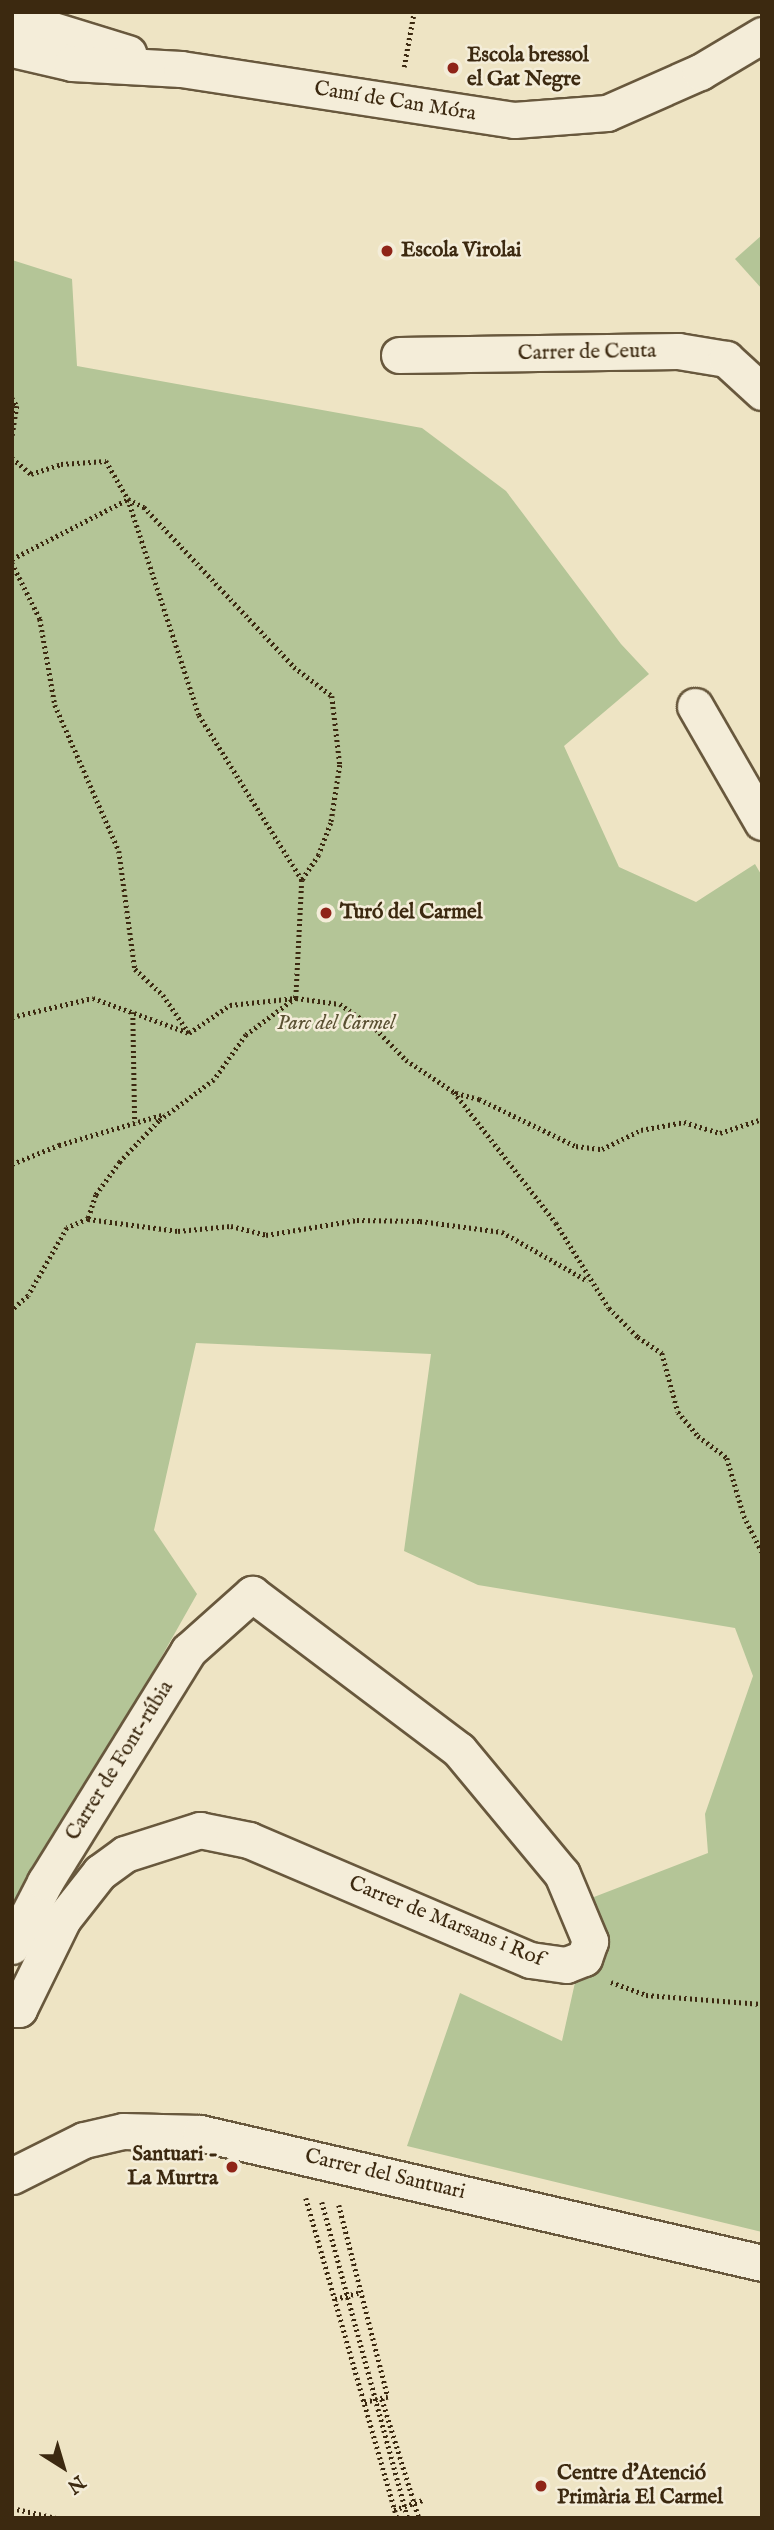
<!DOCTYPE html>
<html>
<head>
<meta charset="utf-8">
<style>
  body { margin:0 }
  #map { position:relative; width:774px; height:2530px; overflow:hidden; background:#eee4c4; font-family:"IM FELL English",serif }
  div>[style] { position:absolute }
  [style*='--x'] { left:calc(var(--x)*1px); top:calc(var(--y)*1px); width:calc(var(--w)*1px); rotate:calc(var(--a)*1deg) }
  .green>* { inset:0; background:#b4c597 }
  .path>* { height:4.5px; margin-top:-2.25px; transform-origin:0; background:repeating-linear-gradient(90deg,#3c2910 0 2px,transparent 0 5.5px) }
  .roads { filter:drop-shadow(2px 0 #68583d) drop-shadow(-2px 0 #68583d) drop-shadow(0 2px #68583d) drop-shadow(0 -2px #68583d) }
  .minor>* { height:35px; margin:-17.5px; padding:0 17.5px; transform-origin:17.5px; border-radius:17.5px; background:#f4edd9 }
  .dots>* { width:19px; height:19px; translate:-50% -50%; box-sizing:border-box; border:4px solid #f4edd9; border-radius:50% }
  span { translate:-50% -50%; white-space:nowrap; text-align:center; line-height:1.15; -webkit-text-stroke:5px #f4edd9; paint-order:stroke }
  .poi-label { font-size:21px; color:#3c2910; font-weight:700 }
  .left { translate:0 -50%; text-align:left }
  .right { translate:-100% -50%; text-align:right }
  .street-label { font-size:21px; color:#3c2910 }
  .park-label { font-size:21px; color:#5a5032; font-style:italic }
  .frame { position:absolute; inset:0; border:14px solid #3c2910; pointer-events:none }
  .north { position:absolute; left:28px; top:2432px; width:70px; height:70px; -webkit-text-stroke:5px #f4edd9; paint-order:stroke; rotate:143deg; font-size:19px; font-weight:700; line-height:28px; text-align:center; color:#3c2910 }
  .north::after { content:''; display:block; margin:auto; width:24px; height:32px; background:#3c2910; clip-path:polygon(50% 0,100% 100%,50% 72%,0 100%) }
</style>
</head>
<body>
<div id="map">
  <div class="green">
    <i style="clip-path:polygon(762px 235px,762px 289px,735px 259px)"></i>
    <i style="clip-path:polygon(12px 260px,72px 279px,77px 366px,422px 428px,506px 491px,621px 644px,649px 674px,564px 746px,619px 867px,696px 902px,755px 864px,762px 876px,762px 2232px,407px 2146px,460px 1993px,562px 2041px,594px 1897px,708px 1853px,705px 1814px,753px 1676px,735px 1628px,478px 1585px,404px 1551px,431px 1354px,196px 1343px,154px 1530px,197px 1594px,12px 1921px)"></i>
  </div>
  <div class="path">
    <i style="--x:404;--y:67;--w:56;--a:-79.7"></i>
    <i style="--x:12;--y:398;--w:9;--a:58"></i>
    <i style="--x:17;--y:406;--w:32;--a:99"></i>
    <i style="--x:12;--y:458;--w:25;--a:40"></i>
    <i style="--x:31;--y:474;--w:32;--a:-18"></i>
    <i style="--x:61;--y:464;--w:45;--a:-3.8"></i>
    <i style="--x:106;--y:461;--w:44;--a:59.9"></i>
    <i style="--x:128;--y:499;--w:18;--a:27"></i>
    <i style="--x:144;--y:507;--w:219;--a:46.8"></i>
    <i style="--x:294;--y:667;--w:48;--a:37.3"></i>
    <i style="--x:332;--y:696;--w:69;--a:83.4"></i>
    <i style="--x:340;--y:765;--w:59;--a:98.8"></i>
    <i style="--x:331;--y:823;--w:34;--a:111"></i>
    <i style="--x:319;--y:855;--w:30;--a:124"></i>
    <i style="--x:12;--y:559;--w:131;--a:-27.3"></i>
    <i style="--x:128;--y:499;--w:227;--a:71.8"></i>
    <i style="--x:199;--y:715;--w:195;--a:58"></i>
    <i style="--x:302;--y:880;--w:118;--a:92.9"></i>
    <i style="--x:296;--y:998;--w:62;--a:143.5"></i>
    <i style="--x:246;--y:1035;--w:55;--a:125.4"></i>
    <i style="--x:214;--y:1080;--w:69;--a:143.3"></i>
    <i style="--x:159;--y:1121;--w:57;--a:133.6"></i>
    <i style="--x:120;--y:1162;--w:41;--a:126"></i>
    <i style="--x:96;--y:1195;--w:25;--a:108"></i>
    <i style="--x:88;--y:1219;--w:23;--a:157"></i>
    <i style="--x:67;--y:1228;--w:78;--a:119.8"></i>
    <i style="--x:28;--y:1296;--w:21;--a:139"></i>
    <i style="--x:12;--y:563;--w:63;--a:63.4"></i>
    <i style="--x:40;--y:619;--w:87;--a:80.1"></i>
    <i style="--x:55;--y:705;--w:159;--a:66.3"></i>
    <i style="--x:119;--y:851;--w:119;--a:82.3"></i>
    <i style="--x:135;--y:969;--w:38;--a:43"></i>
    <i style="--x:163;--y:995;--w:46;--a:55.6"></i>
    <i style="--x:189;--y:1033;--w:50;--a:-34.3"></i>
    <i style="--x:230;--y:1005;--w:66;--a:-6.1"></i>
    <i style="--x:296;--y:998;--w:44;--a:7.8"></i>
    <i style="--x:340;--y:1004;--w:44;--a:34.8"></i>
    <i style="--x:376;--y:1029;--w:43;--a:45.9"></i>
    <i style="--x:406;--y:1060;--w:58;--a:33.7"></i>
    <i style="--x:454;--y:1092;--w:166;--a:52.1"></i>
    <i style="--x:556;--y:1223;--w:100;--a:58.1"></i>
    <i style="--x:609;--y:1308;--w:41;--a:45"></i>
    <i style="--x:638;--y:1337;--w:29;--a:34"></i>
    <i style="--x:662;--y:1353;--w:61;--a:74.8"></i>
    <i style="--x:678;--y:1412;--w:31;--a:50"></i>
    <i style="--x:698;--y:1436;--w:36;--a:37"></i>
    <i style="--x:727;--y:1458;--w:60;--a:73.7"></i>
    <i style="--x:744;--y:1516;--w:40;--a:63.4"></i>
    <i style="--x:133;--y:1012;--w:110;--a:89"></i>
    <i style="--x:12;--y:1017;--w:83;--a:-13.2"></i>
    <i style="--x:93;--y:998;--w:102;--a:20"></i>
    <i style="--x:456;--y:1093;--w:24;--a:15"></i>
    <i style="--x:479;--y:1099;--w:108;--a:25.9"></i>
    <i style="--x:576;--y:1146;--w:26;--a:7"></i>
    <i style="--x:602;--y:1149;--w:43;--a:-26"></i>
    <i style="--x:641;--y:1130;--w:44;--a:-10.5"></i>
    <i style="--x:684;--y:1122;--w:38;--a:17"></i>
    <i style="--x:720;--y:1133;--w:44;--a:-18.4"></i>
    <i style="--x:12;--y:1164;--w:51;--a:-22"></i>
    <i style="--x:59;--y:1145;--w:110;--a:-16.3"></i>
    <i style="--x:88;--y:1219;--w:91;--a:7.6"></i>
    <i style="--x:178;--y:1231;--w:53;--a:-5.4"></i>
    <i style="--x:231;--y:1226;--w:36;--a:14"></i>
    <i style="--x:266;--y:1235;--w:92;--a:-9.4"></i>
    <i style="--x:357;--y:1220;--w:63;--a:0.9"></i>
    <i style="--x:420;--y:1221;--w:83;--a:7.6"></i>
    <i style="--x:502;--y:1232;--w:99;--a:29.7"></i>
    <i style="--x:611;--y:1982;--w:37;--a:20"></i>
    <i style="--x:646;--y:1995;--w:116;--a:4.4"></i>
    <i style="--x:306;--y:2198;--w:333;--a:74.1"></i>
    <i style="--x:322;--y:2202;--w:327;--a:74.8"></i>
    <i style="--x:339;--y:2205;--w:198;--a:75.7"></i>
    <i style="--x:388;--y:2397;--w:26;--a:167"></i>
    <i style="--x:335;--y:2299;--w:24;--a:-15"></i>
    <i style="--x:382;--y:2399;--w:125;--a:72.7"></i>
    <i style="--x:12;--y:2508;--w:45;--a:12.8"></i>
    <i style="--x:394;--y:2510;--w:31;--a:-19"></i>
  </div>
  <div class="roads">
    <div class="minor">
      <i style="--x:27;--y:22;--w:106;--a:17.1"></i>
      <i style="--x:12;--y:49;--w:62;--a:13.1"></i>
      <i style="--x:72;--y:63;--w:109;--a:3.2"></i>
      <i style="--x:181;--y:69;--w:337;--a:8.7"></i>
      <i style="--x:514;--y:120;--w:93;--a:-4.3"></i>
      <i style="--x:607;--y:113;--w:102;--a:-23.8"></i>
      <i style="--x:700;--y:72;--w:72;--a:-30.8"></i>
      <i style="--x:399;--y:355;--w:279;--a:-0.8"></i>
      <i style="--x:678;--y:351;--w:49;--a:9.5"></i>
      <i style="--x:726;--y:359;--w:49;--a:42.5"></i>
      <i style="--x:695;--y:706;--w:134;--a:60"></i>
      <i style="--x:12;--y:1946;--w:72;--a:-62.7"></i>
      <i style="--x:45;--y:1882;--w:272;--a:-58.2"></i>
      <i style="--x:188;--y:1651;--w:86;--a:-41.7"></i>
      <i style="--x:252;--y:1594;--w:259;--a:37"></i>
      <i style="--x:459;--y:1750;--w:161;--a:50.3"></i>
      <i style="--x:562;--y:1874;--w:73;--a:67.3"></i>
      <i style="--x:590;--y:1941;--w:18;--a:109"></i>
      <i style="--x:584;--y:1958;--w:19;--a:159"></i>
      <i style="--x:566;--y:1965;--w:36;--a:-172"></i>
      <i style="--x:530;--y:1960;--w:306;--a:-156.9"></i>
      <i style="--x:249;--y:1840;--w:50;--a:-168.5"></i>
      <i style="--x:200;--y:1830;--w:79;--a:162.3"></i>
      <i style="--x:125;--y:1854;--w:31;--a:144"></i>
      <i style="--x:100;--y:1872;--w:60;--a:128.2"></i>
      <i style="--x:63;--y:1919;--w:100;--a:116.1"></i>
      <i style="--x:19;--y:2009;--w:7;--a:180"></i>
      <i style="--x:12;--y:2176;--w:80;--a:-26.6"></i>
      <i style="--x:84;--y:2140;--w:40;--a:-13"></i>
      <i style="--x:123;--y:2131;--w:77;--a:1.5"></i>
      <i style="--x:200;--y:2133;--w:577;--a:13.02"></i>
    </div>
  </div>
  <div class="dots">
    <i style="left:453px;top:68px;background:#8f2418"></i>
    <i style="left:387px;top:251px;background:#8f2418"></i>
    <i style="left:326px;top:913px;background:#8f2418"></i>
    <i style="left:232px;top:2167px;background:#8f2418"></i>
    <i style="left:541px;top:2486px;background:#8f2418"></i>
  </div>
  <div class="poi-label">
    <span class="left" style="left:467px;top:68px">Escola bressol<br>el Gat Negre</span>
    <span class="left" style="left:401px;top:251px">Escola Virolai</span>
    <span class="left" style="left:340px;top:913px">Turó del Carmel</span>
    <span class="right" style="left:218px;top:2167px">Santuari -<br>La Murtra</span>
    <span class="left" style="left:557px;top:2486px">Centre d'Atenció<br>Primària El Carmel</span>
  </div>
  <div class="street-label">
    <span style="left:395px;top:102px;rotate:9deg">Camí de Can Móra</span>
    <span style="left:587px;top:353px;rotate:-1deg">Carrer de Ceuta</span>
    <span style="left:120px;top:1761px;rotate:-58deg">Carrer de Font-rúbia</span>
    <span style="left:446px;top:1922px;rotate:22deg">Carrer de Marsans i Rof</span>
    <span style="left:385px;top:2175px;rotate:13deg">Carrer del Santuari</span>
  </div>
  <div class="park-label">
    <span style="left:336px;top:1024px">Parc del Carmel</span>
  </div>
  <div class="frame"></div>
  <div class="north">N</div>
</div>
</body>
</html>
